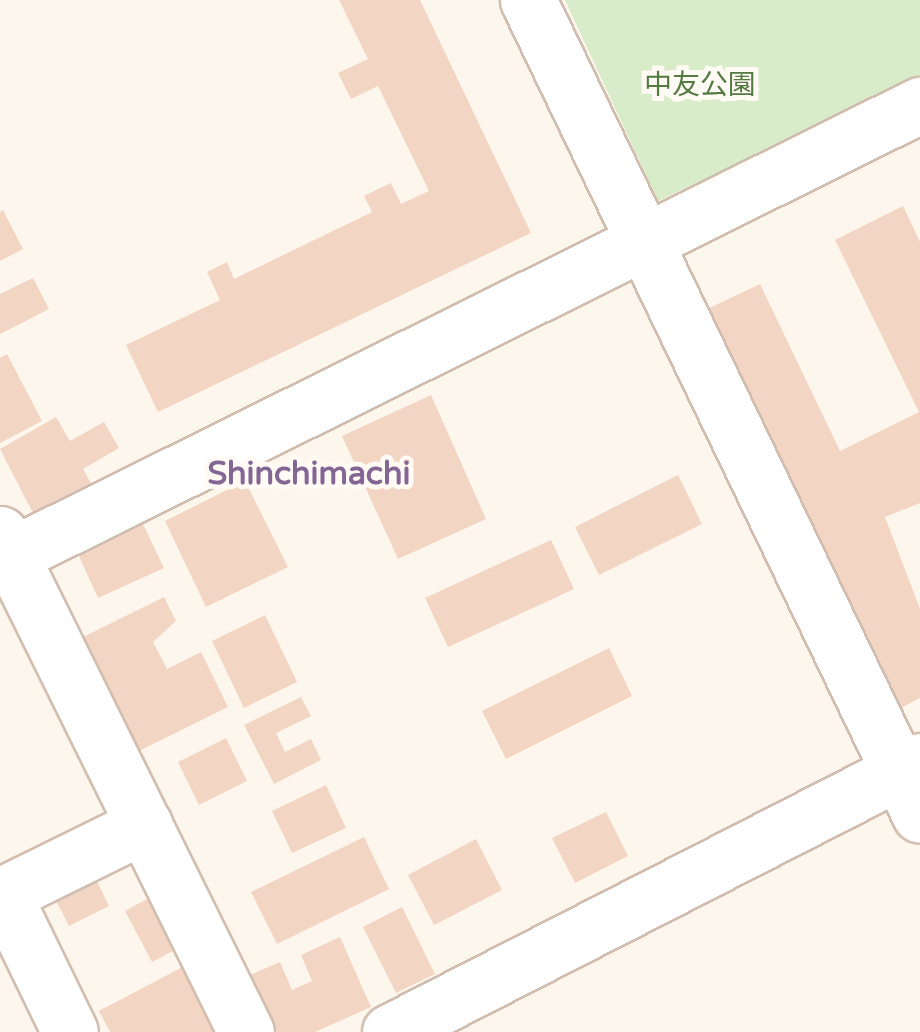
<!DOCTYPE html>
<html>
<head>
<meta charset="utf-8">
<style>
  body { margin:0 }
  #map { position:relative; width:920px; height:1032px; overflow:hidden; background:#fdf6ec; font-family:"Varela Round","Noto Sans JP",sans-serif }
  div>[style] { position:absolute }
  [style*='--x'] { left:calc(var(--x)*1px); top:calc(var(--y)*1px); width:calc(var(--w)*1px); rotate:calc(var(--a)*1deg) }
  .green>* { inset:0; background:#d8ecc9 }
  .building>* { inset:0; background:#f3d5c3 }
  .roads { filter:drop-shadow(2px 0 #d1beb0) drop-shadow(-2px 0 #d1beb0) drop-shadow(0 2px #d1beb0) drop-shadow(0 -2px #d1beb0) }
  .minor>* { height:55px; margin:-27.5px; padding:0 27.5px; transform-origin:27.5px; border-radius:27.5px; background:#fff }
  span { translate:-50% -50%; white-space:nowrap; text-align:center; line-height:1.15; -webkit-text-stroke:10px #fffaf3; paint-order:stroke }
  .park-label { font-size:28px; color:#537a41 }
  .quarter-label { font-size:32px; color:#846695; font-weight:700 }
</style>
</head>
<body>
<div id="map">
  <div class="green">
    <i style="clip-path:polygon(565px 0,920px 0,920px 76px,658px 201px)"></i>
  </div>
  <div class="building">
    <i style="clip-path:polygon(339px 0,420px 0,531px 233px,158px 412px,126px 345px,220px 300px,207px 272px,227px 262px,234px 279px,372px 212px,364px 196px,391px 183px,401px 204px,429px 191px,378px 86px,351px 99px,338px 73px,368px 59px)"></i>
    <i style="clip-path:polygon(903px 206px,920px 242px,920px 503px,885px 517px,920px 609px,920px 698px,897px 710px,703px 311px,760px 284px,840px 451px,919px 412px,835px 240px)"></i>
    <i style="clip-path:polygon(3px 210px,23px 249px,0 261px,0 212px)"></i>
    <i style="clip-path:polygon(33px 278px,49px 309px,0 334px,0 294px)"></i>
    <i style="clip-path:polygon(7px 354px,42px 421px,0 443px,0 358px)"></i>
    <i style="clip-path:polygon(431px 395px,486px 519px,398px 559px,342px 436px)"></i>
    <i style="clip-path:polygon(56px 417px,70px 441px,104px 422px,119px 448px,83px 469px,92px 485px,35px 517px,0 449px)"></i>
    <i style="clip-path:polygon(678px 475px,702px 524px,599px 575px,575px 527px)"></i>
    <i style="clip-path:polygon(245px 481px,288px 567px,206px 607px,165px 521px)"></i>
    <i style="clip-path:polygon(142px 522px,164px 568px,98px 598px,77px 552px)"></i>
    <i style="clip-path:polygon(551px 540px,574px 589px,448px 647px,425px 598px)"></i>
    <i style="clip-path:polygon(164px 597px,176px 621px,153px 642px,167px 669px,201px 652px,228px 707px,135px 753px,79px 639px)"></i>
    <i style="clip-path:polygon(265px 615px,297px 682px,244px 708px,212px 641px)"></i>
    <i style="clip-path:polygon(609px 648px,632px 696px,506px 759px,482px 711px)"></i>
    <i style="clip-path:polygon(301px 697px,311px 716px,276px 733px,285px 752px,311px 739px,321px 760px,274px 784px,244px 725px)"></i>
    <i style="clip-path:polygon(226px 738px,247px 781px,199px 805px,178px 762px)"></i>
    <i style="clip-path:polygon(326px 785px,346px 828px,292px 853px,272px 811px)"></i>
    <i style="clip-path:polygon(606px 812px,628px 856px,575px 883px,552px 838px)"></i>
    <i style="clip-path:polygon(364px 837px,389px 889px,277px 944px,251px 892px)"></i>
    <i style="clip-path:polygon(476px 839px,502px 890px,434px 925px,408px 875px)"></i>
    <i style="clip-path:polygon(94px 875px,109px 906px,69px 926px,53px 895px)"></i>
    <i style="clip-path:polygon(160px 892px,188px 943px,152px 962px,125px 911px)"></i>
    <i style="clip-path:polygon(402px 907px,435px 974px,396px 993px,363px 927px)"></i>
    <i style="clip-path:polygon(340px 937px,371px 1007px,315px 1032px,275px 1032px,250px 975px,280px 962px,292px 990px,312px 981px,301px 955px)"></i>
    <i style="clip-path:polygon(190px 963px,227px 1032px,110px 1032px,99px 1011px)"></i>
  </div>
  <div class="roads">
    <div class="minor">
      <i style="--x:528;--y:0;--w:904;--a:64.31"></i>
      <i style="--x:0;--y:534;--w:555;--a:63.71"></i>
      <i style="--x:0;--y:561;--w:1027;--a:-26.37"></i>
      <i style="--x:3;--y:894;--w:153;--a:64.1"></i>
      <i style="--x:0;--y:896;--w:161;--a:-26.2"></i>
      <i style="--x:390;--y:1032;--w:595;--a:-27.08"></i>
    </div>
  </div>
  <div class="park-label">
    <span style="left:700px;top:85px">中友公園</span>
  </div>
  <div class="quarter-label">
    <span style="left:309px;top:474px">Shinchimachi</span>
  </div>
</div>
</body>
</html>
